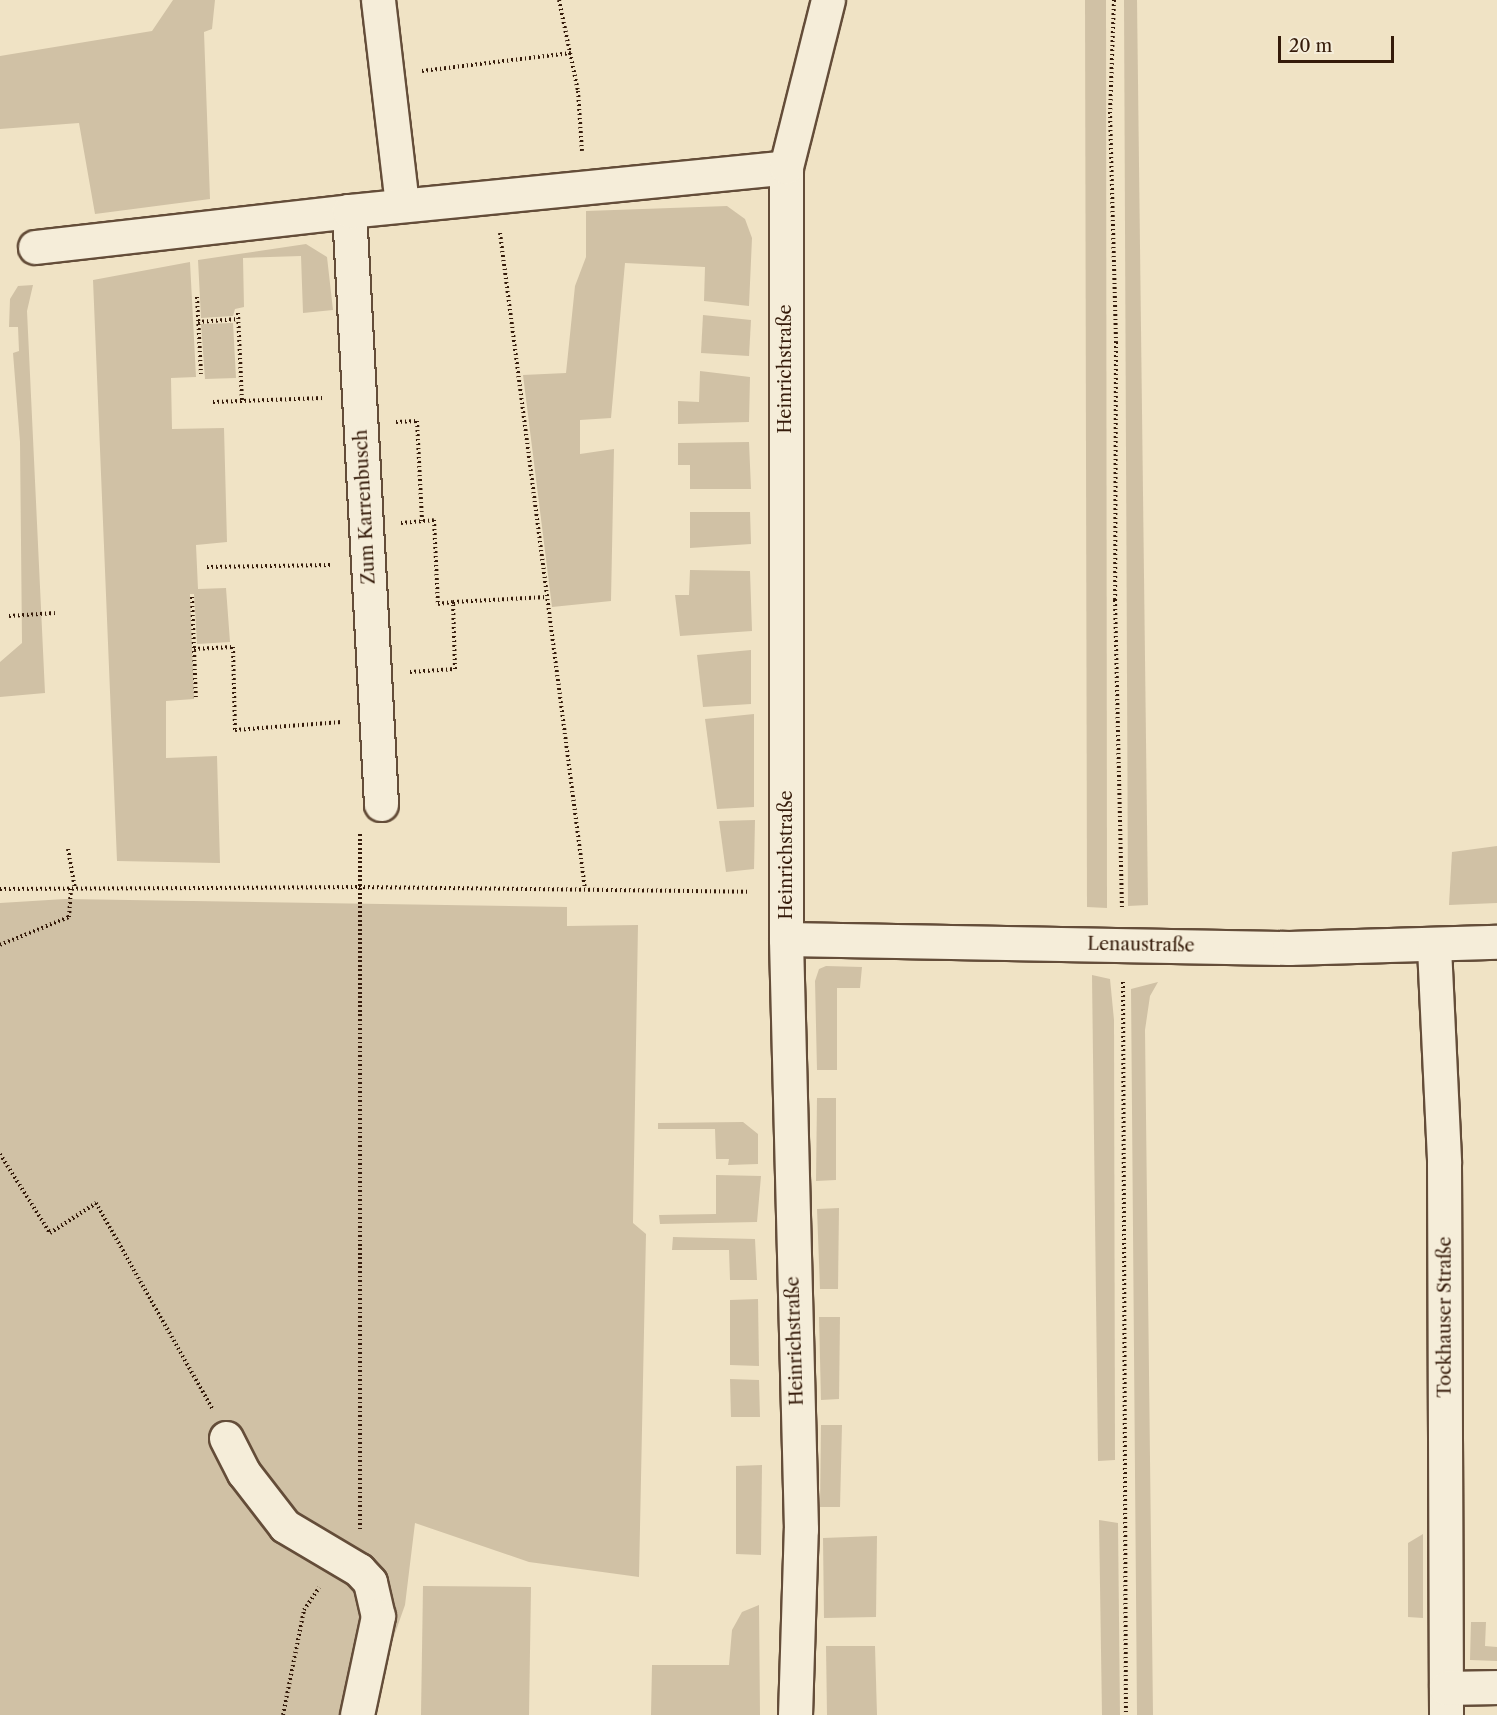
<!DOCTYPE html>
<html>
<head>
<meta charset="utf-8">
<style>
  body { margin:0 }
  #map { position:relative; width:1497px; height:1715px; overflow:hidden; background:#f0e3c5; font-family:"Libre Caslon Text",serif }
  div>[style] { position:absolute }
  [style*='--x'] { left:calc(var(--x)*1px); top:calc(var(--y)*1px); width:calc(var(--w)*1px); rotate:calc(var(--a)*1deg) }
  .green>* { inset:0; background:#d0c1a5 }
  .path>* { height:4px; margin-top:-2px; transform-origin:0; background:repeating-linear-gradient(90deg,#351b0a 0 1.5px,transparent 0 4.5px) }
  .roads { filter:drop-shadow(2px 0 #644d39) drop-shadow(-2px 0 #644d39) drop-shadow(0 2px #644d39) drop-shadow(0 -2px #644d39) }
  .minor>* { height:33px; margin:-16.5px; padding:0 16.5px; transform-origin:16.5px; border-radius:16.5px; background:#f5edd9 }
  span { translate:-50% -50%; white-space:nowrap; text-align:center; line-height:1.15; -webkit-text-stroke:6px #f5edd9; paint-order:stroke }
  .street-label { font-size:18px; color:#351b0a }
  .scale { position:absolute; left:1278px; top:36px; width:116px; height:27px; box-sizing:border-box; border:3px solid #351b0a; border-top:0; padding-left:8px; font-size:18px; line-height:21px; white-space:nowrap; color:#351b0a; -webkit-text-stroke:4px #f5edd9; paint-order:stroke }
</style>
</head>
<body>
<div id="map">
  <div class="green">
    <i style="clip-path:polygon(173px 0,215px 0,212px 29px,204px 32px,210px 199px,95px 214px,79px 123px,0 129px,0 56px,152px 31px)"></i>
    <i style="clip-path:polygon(1085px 0,1106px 0,1107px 908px,1087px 907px)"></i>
    <i style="clip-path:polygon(1124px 0,1137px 0,1148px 905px,1128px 906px)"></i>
    <i style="clip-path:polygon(727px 206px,745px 219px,752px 238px,749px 306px,704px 301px,705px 267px,625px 263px,611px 418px,580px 420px,580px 454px,614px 449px,611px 601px,552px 607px,523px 375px,566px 373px,575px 286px,586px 257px,586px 211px)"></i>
    <i style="clip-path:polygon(306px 244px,327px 257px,333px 310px,303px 313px,301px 256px,243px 258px,244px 307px,235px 309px,233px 316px,201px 318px,198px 260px)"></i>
    <i style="clip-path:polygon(190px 262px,196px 377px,171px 378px,172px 429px,224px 428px,227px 542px,196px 545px,198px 589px,226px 588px,230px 642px,197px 644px,194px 594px,190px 594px,194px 699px,166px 701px,166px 758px,217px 756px,220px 863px,117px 861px,93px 280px)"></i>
    <i style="clip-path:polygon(33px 285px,27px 311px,45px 693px,0 697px,0 662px,22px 643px,20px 442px,13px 353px,19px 351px,18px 327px,9px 327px,10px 299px,18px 286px)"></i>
    <i style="clip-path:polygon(703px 315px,751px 320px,749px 356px,701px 353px)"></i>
    <i style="clip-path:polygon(233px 323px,236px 378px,205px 379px,201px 324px)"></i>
    <i style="clip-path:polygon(700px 371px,750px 377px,749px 422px,678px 424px,678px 401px,699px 402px)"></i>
    <i style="clip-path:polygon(749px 442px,751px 489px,690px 489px,690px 465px,678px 465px,678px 443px)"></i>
    <i style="clip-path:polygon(690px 512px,750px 512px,751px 544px,690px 548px)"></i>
    <i style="clip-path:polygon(690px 570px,750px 571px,752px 631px,680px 636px,675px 595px,689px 595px)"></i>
    <i style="clip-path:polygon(751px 650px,751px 704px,703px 707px,697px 655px)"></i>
    <i style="clip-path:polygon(754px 714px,754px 807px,717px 809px,705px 719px)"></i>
    <i style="clip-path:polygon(755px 820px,754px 869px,726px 872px,719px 821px)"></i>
    <i style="clip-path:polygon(1497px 846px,1497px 903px,1449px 905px,1452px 852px)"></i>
    <i style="clip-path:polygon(65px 899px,567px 907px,567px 926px,638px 925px,633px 1223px,646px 1234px,639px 1577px,529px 1562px,415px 1523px,405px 1605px,366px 1715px,0 1715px,0 903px)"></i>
    <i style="clip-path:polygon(826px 966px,862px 967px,860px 988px,837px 988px,837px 1070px,817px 1070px,815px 981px,819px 969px)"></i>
    <i style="clip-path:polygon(1092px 975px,1110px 979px,1114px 1020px,1115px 1460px,1098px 1461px)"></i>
    <i style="clip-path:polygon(1158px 982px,1150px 996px,1145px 1030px,1153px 1715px,1137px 1715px,1131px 989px)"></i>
    <i style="clip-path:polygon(817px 1098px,836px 1098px,836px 1180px,816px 1181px)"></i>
    <i style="clip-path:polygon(743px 1122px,758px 1134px,758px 1164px,728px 1165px,729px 1159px,716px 1159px,715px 1129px,658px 1129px,658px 1123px)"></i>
    <i style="clip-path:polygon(716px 1175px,761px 1176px,757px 1222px,660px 1224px,659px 1215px,716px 1214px)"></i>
    <i style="clip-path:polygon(839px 1208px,838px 1289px,820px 1289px,817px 1209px)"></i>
    <i style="clip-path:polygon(673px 1237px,755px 1239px,757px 1280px,730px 1280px,729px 1250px,672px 1250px)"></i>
    <i style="clip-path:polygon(758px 1299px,759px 1366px,730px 1365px,730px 1300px)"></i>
    <i style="clip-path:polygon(819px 1317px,840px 1317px,839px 1399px,821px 1400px)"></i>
    <i style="clip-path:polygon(730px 1379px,759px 1380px,760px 1417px,731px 1417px)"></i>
    <i style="clip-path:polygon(821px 1425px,842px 1425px,840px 1507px,820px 1507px)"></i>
    <i style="clip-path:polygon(762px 1465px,761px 1555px,736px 1554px,736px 1466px)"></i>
    <i style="clip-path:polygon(1099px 1520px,1118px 1523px,1120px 1715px,1102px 1715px)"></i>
    <i style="clip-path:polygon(1423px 1534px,1423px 1618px,1408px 1617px,1408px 1543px)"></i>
    <i style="clip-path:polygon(877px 1536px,876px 1617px,824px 1618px,823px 1538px)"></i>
    <i style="clip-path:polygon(423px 1586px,531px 1587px,529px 1715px,421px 1715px)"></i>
    <i style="clip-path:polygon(759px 1605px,760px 1715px,651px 1715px,652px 1665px,729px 1665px,732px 1630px,742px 1612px)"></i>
    <i style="clip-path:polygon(1471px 1622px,1486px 1622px,1485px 1646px,1497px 1647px,1497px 1661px,1470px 1660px)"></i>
    <i style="clip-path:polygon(826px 1646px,875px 1646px,877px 1715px,827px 1715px)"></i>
  </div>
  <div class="path">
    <i style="--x:559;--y:0;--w:93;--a:78.2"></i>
    <i style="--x:578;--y:91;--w:60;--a:86.2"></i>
    <i style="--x:1114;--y:0;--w:112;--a:92"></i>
    <i style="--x:1110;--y:112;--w:230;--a:88.5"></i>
    <i style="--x:1116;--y:342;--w:258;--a:90.2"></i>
    <i style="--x:1115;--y:600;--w:308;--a:88.7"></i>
    <i style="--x:422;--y:71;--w:150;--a:-6.9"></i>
    <i style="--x:500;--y:233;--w:661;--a:82.62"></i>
    <i style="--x:197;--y:297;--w:77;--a:87"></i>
    <i style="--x:238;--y:313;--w:88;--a:87.4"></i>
    <i style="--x:198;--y:322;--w:40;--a:-4.3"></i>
    <i style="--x:213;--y:402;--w:110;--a:-2.1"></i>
    <i style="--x:396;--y:422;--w:21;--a:-3"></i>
    <i style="--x:417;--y:421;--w:100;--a:87.1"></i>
    <i style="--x:401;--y:523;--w:33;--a:-5"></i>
    <i style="--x:434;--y:520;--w:84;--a:87.3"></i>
    <i style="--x:438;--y:604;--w:15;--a:-8"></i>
    <i style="--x:207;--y:567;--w:124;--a:-0.9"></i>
    <i style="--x:192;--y:597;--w:103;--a:87.8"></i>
    <i style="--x:9;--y:616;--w:46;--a:-3.7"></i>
    <i style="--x:194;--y:649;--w:39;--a:-3"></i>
    <i style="--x:233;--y:647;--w:83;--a:88.6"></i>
    <i style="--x:235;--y:730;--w:107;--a:-4.3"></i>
    <i style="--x:410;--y:672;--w:45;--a:-3.8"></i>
    <i style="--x:455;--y:669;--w:67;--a:-91.7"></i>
    <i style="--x:453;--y:602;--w:94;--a:-3"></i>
    <i style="--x:68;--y:849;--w:40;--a:80"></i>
    <i style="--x:0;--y:889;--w:359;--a:-0.3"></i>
    <i style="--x:359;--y:887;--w:391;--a:0.7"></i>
    <i style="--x:0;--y:945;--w:74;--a:-22.1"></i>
    <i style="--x:69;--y:917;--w:29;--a:-86"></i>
    <i style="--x:1123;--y:982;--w:733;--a:89.77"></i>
    <i style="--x:0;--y:1154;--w:93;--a:57.7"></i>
    <i style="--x:50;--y:1233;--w:55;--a:-33.1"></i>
    <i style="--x:96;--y:1203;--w:236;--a:60.5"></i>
    <i style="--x:360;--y:1529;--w:695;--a:-90"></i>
    <i style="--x:283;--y:1715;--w:107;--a:-78.7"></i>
    <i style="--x:304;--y:1610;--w:27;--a:-56"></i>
  </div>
  <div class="roads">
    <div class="minor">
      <i style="--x:378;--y:0;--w:206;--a:83.3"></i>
      <i style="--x:349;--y:211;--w:594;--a:86.91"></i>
      <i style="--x:35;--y:247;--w:316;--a:-6.5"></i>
      <i style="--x:349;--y:211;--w:439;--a:-5.7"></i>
      <i style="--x:786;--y:939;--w:503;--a:1.03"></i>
      <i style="--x:1289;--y:948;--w:208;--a:-1.7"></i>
      <i style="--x:1434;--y:947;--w:216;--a:87.3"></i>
      <i style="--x:1444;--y:1163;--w:552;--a:89.79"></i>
      <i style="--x:226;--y:1438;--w:39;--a:63"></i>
      <i style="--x:244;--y:1473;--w:67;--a:52.3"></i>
      <i style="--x:285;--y:1526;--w:86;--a:30.7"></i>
      <i style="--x:359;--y:1570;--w:16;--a:47"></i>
      <i style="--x:370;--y:1582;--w:35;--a:77"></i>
      <i style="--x:378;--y:1616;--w:101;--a:102"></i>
      <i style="--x:1446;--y:1688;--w:51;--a:-1.1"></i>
      <i style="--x:795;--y:1715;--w:186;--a:-88.2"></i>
      <i style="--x:801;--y:1529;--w:590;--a:-91.46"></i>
      <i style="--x:786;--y:939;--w:772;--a:-90"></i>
      <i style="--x:786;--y:167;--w:172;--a:-75.9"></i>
    </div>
  </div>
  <div class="street-label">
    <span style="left:785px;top:369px;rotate:-90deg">Heinrichstraße</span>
    <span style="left:365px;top:507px;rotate:-93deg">Zum Karrenbusch</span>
    <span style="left:786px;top:855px;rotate:-90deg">Heinrichstraße</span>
    <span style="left:1141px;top:945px;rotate:1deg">Lenaustraße</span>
    <span style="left:1445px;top:1317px;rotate:-90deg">Tockhauser Straße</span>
    <span style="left:795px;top:1341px;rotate:-92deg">Heinrichstraße</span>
  </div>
  <div class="scale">20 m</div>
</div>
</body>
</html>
